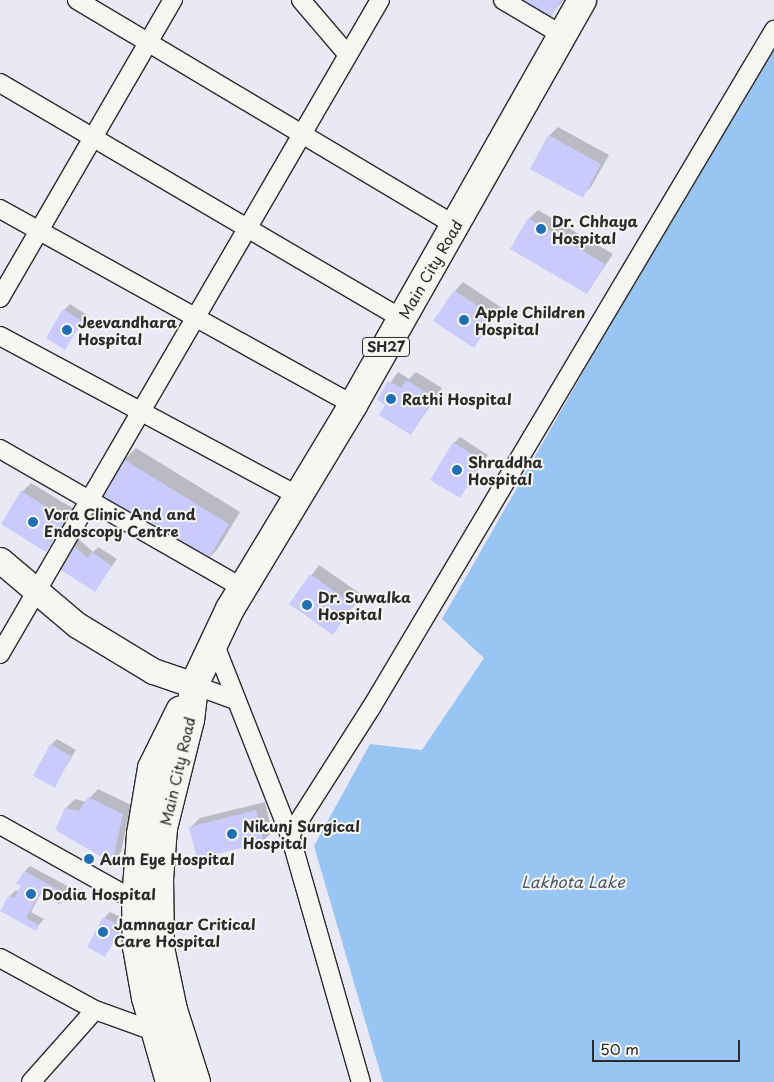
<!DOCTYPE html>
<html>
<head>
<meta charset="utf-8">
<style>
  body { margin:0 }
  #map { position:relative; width:774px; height:1082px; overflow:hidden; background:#e9e9f5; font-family:"Playpen Sans",sans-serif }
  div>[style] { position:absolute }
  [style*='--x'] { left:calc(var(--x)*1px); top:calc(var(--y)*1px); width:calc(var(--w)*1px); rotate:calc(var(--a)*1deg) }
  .water>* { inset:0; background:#98c5f2 }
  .shadow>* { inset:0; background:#0003 }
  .building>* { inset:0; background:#cbcafc }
  .roads { filter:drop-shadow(1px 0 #2b2b2b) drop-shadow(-1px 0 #2b2b2b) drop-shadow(0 1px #2b2b2b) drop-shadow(0 -1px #2b2b2b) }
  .street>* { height:18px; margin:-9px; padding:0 9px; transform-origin:9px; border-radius:9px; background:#f6f6f2 }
  .secondary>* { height:25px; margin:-12.5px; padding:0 12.5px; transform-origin:12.5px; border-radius:12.5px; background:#f6f6f2 }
  .primary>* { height:28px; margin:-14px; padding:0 14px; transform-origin:14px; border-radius:14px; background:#f6f6f2 }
  .dots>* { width:14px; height:14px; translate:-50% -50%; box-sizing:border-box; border:2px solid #f6f6f2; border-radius:50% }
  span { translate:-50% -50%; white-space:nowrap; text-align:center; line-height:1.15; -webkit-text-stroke:4px #f6f6f2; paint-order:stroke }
  .shield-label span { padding:1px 4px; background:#f6f6f2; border:1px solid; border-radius:4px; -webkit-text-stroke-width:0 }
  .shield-label { font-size:14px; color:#2b2b2b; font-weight:700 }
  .poi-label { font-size:15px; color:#2b2b2b; font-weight:700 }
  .left { translate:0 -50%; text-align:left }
  .street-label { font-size:15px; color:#2b2b2b }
  .water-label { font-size:16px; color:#4c5967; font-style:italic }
  .scale { position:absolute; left:592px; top:1040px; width:148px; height:22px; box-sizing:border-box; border:2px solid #2b2b2b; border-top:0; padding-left:6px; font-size:15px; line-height:18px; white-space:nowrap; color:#2b2b2b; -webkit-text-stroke:4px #f6f6f2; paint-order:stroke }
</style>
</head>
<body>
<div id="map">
  <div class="water">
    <i style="clip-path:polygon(774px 38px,774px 1082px,383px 1082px,314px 846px,370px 744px,422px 750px,484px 658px,442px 619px)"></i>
  </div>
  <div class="shadow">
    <i style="clip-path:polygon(525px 0,564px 0,550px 15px)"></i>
    <i style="clip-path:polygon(558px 127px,609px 155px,591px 187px,582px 196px,549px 136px)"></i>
    <i style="clip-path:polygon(538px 210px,613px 254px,587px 293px,529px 219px)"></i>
    <i style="clip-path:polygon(463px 282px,502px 308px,473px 346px,455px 291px)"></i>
    <i style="clip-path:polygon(70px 304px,87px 315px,65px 348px,64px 310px)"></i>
    <i style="clip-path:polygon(398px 372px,409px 379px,416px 372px,442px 388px,411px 434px,387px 404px,379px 399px)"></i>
    <i style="clip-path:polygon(460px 437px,488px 455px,460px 497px,454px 443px)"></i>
    <i style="clip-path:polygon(136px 448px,240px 512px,217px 550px,205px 562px,124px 460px)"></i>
    <i style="clip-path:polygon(31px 483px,74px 509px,46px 550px,22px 492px)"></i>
    <i style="clip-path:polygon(75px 536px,93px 552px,98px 547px,117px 559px,95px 590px,54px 564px)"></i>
    <i style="clip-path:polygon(319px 565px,362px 595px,333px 633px,290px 604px)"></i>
    <i style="clip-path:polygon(57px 739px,76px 750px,54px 786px,51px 745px)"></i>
    <i style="clip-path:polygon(98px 789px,131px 805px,121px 852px,112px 861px,66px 808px,75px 799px,86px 802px)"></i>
    <i style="clip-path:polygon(265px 802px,272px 832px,263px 841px,191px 827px,200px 818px)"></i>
    <i style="clip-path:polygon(30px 866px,71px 888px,60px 904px,41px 893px,31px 912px,44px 919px,35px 929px,2px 910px,10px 896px,16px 890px,19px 892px,25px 871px)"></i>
    <i style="clip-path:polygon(110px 912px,120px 917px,116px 923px,123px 927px,105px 956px,104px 918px)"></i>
  </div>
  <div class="building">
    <i style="clip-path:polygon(522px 0,561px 0,551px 17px)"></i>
    <i style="clip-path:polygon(548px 135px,601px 164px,583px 198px,530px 169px)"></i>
    <i style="clip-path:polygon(528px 218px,605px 264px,587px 294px,510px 249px)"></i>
    <i style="clip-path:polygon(454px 290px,494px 317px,474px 348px,433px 321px)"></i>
    <i style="clip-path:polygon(63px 309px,82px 321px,65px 350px,46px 338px)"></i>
    <i style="clip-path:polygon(406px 380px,434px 397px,411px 435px,379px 415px,385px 405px,377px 400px,388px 381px,401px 388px)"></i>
    <i style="clip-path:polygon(453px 442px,483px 461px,460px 498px,430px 480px)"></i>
    <i style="clip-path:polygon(123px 459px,229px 524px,205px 564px,99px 498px)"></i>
    <i style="clip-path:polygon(21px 491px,66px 519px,46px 552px,1px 524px)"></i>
    <i style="clip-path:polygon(68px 541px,88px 558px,92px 552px,112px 566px,95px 592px,53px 565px)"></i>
    <i style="clip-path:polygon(310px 574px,354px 605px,346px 616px,336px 609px,331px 616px,341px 623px,333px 635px,289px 604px)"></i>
    <i style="clip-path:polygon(50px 744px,71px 756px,55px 788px,33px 776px)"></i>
    <i style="clip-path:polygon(88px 797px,123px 814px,112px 863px,55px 830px,65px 808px,79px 811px)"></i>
    <i style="clip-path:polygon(256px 810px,264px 842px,197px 859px,189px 827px)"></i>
    <i style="clip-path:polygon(24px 871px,66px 894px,60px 905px,40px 893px,26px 918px,39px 925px,36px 931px,0 911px,9px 895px,14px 898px,21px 886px,16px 884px)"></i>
    <i style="clip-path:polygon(103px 917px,115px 923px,111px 930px,118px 933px,105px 957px,87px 947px)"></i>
  </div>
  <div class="roads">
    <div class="street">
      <i style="--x:77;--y:0;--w:440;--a:30.8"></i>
      <i style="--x:301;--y:0;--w:72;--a:49.5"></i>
      <i style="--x:503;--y:0;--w:69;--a:30.7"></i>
      <i style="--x:0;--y:83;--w:466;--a:30.4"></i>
      <i style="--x:0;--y:209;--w:404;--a:29"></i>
      <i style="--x:0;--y:298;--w:345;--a:-59.9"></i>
      <i style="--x:0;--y:336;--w:336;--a:28.2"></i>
      <i style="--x:0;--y:449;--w:280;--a:29.8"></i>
      <i style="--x:213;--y:640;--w:210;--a:68.5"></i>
      <i style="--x:290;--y:835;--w:257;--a:74"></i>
      <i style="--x:0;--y:654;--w:756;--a:-59.84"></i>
      <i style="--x:194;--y:685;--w:44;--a:20.1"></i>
      <i style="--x:0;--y:825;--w:156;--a:29.2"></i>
      <i style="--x:290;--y:835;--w:151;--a:-57.5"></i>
      <i style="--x:371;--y:708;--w:789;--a:-59.27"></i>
      <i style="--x:0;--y:958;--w:108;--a:28.7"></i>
      <i style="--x:95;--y:1010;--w:71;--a:19.7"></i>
      <i style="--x:31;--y:1082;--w:96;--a:-48.4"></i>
    </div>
    <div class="secondary">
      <i style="--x:0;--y:560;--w:101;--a:40.2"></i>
      <i style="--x:77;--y:625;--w:89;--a:31.2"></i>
      <i style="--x:153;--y:671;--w:43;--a:18.9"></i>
    </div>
    <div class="primary">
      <i style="--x:170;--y:1082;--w:87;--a:-105.9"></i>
      <i style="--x:146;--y:998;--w:52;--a:-100"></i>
      <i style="--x:137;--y:947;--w:46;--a:-91.2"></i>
      <i style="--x:136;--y:901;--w:67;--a:-85.7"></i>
      <i style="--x:141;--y:834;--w:67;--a:-80.5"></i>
      <i style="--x:152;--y:768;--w:64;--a:-63.8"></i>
      <i style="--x:196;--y:1082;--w:76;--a:-107.7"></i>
      <i style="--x:173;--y:1010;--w:63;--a:-101.8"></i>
      <i style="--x:160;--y:948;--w:68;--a:-90.8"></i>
      <i style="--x:159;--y:880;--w:52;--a:-85.6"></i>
      <i style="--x:163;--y:828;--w:111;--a:-76"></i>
      <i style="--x:190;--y:720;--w:35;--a:-83"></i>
      <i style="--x:194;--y:685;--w:84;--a:-64.7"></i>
      <i style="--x:230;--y:609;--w:238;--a:-58.9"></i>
      <i style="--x:353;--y:405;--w:465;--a:-60.5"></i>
    </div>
  </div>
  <div class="dots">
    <i style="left:541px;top:229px;background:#1f6fb2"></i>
    <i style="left:464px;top:320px;background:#1f6fb2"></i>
    <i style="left:67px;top:330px;background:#1f6fb2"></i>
    <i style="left:391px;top:399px;background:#1f6fb2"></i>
    <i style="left:457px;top:470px;background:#1f6fb2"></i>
    <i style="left:33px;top:522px;background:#1f6fb2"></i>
    <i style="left:307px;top:605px;background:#1f6fb2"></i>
    <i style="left:232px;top:834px;background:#1f6fb2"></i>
    <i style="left:89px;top:859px;background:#1f6fb2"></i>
    <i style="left:31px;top:894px;background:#1f6fb2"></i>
    <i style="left:103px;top:932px;background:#1f6fb2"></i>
  </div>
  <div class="shield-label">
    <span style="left:386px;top:347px">SH27</span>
  </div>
  <div class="poi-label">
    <span class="left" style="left:552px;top:229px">Dr. Chhaya<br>Hospital</span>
    <span class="left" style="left:475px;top:320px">Apple Children<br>Hospital</span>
    <span class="left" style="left:78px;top:330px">Jeevandhara<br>Hospital</span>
    <span class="left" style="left:402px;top:399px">Rathi Hospital</span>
    <span class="left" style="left:468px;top:470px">Shraddha<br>Hospital</span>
    <span class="left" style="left:44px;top:522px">Vora Clinic And and<br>Endoscopy Centre</span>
    <span class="left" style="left:318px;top:605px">Dr. Suwalka<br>Hospital</span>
    <span class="left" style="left:243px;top:834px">Nikunj Surgical<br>Hospital</span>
    <span class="left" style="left:100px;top:859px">Aum Eye Hospital</span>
    <span class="left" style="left:42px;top:894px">Dodia Hospital</span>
    <span class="left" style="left:114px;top:932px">Jamnagar Critical<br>Care Hospital</span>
  </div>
  <div class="street-label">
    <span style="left:430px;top:269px;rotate:-60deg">Main City Road</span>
    <span style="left:177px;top:771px;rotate:-77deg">Main City Road</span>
  </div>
  <div class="water-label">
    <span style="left:573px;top:881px">Lakhota Lake</span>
  </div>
  <div class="scale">50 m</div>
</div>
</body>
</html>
